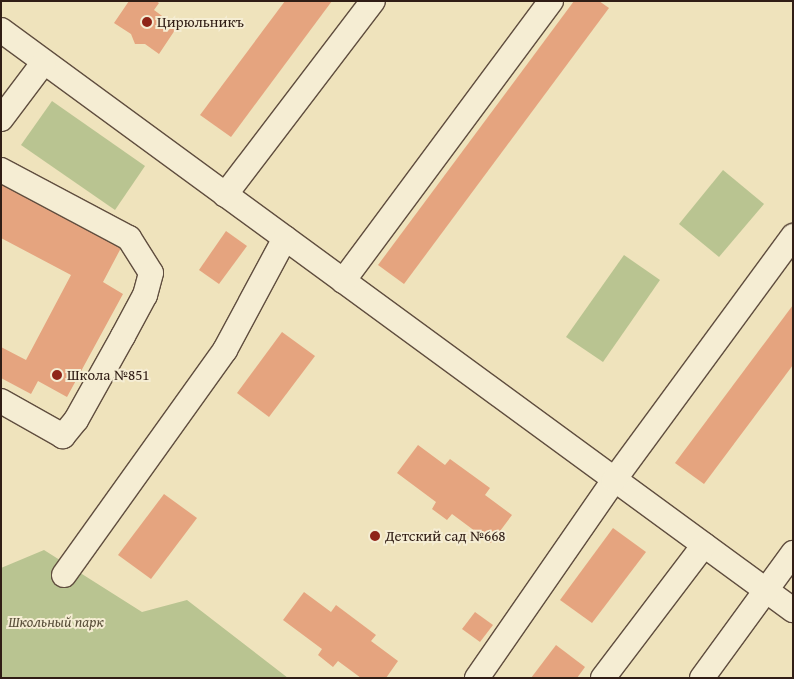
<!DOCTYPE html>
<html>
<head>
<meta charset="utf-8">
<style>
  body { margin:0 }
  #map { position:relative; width:794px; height:679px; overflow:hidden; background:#efe3bc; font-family:"Gentium Book Plus",serif }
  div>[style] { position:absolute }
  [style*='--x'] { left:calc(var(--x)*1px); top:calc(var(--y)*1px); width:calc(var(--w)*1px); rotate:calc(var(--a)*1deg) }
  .green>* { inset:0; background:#b9c491 }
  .building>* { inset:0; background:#e5a47f }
  .roads { filter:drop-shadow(1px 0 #604e3f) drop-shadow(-1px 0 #604e3f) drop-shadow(0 1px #604e3f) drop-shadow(0 -1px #604e3f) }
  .minor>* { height:24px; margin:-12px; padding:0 12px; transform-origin:12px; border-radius:12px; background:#f5edd3 }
  .dots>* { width:14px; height:14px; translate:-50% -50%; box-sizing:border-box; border:2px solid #f5edd3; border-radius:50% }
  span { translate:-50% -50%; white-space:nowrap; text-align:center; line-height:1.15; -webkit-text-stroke:4px #f5edd3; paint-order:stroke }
  .poi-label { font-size:15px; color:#301d15 }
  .left { translate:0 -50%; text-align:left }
  .park-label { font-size:15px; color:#594f3a; font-style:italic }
  .frame { position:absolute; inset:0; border:2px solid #301d15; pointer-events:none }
</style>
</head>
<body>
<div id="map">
  <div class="green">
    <i style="clip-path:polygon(52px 101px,145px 166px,115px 210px,21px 145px)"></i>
    <i style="clip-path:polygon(723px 170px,764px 204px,719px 257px,679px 224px)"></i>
    <i style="clip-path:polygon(624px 255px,660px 280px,603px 362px,566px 337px)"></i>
    <i style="clip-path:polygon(44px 550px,142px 612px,187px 600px,288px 678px,1px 678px,1px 568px)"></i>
  </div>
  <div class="building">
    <i style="clip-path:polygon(129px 1px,156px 1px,159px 3px,154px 10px,177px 27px,159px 54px,145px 44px,135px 44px,131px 34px,114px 23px)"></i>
    <i style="clip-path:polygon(285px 1px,332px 1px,231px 137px,200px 115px)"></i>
    <i style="clip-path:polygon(574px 1px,599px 1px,609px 8px,404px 284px,378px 265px)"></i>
    <i style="clip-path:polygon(1px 180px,122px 246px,103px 282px,123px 294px,67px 397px,38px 381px,31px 394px,1px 378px,1px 347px,26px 360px,71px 275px,1px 238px)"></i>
    <i style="clip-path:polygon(226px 231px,247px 246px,219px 284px,199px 270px)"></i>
    <i style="clip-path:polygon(793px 305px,793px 365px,704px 484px,675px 463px)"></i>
    <i style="clip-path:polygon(282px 332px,315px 356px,269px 417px,237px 393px)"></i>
    <i style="clip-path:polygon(418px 445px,445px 465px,450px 459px,490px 488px,485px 495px,512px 515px,491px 543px,452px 514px,447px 520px,432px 509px,436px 502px,397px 473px)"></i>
    <i style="clip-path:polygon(164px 494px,197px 518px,151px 579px,118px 555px)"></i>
    <i style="clip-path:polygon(613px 528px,646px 552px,592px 623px,560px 600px)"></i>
    <i style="clip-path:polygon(304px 592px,331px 612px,336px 605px,376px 635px,371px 641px,398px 661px,386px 678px,361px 678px,338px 661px,333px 667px,318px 655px,322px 649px,283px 620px)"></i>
    <i style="clip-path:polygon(475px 612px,493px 625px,480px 642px,462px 629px)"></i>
    <i style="clip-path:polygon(556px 645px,585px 667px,577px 678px,531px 678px)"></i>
  </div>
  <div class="roads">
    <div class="minor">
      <i style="--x:1;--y:30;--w:982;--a:36.22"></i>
      <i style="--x:1;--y:119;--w:71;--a:-53"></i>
      <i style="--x:1;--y:170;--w:145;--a:28"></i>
      <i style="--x:129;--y:238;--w:41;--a:57.8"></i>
      <i style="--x:151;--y:273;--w:23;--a:105"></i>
      <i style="--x:145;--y:295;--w:47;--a:118.2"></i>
      <i style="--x:123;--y:336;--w:96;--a:119.2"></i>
      <i style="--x:76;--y:420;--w:21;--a:129"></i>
      <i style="--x:63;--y:436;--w:71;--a:-150.6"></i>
      <i style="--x:225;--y:195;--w:244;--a:-52.7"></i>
      <i style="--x:343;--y:281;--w:349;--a:-53.4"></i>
      <i style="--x:64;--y:575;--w:277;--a:-54.4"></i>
      <i style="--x:225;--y:350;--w:127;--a:-61.8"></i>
      <i style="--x:477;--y:678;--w:241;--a:-55.3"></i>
      <i style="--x:614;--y:480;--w:303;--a:-53.7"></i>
      <i style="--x:603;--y:678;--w:167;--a:-52.8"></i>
      <i style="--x:702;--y:678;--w:155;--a:-53.9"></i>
    </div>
  </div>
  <div class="dots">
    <i style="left:147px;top:22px;background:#8f2418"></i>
    <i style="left:57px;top:375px;background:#8f2418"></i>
    <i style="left:375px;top:536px;background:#8f2418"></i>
  </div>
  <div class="poi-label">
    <span class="left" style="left:157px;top:22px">Цирюльникъ</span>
    <span class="left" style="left:67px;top:375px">Школа №851</span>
    <span class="left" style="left:385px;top:536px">Детский сад №668</span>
  </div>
  <div class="park-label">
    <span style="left:56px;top:622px">Школьный парк</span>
  </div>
  <div class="frame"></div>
</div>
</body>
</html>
